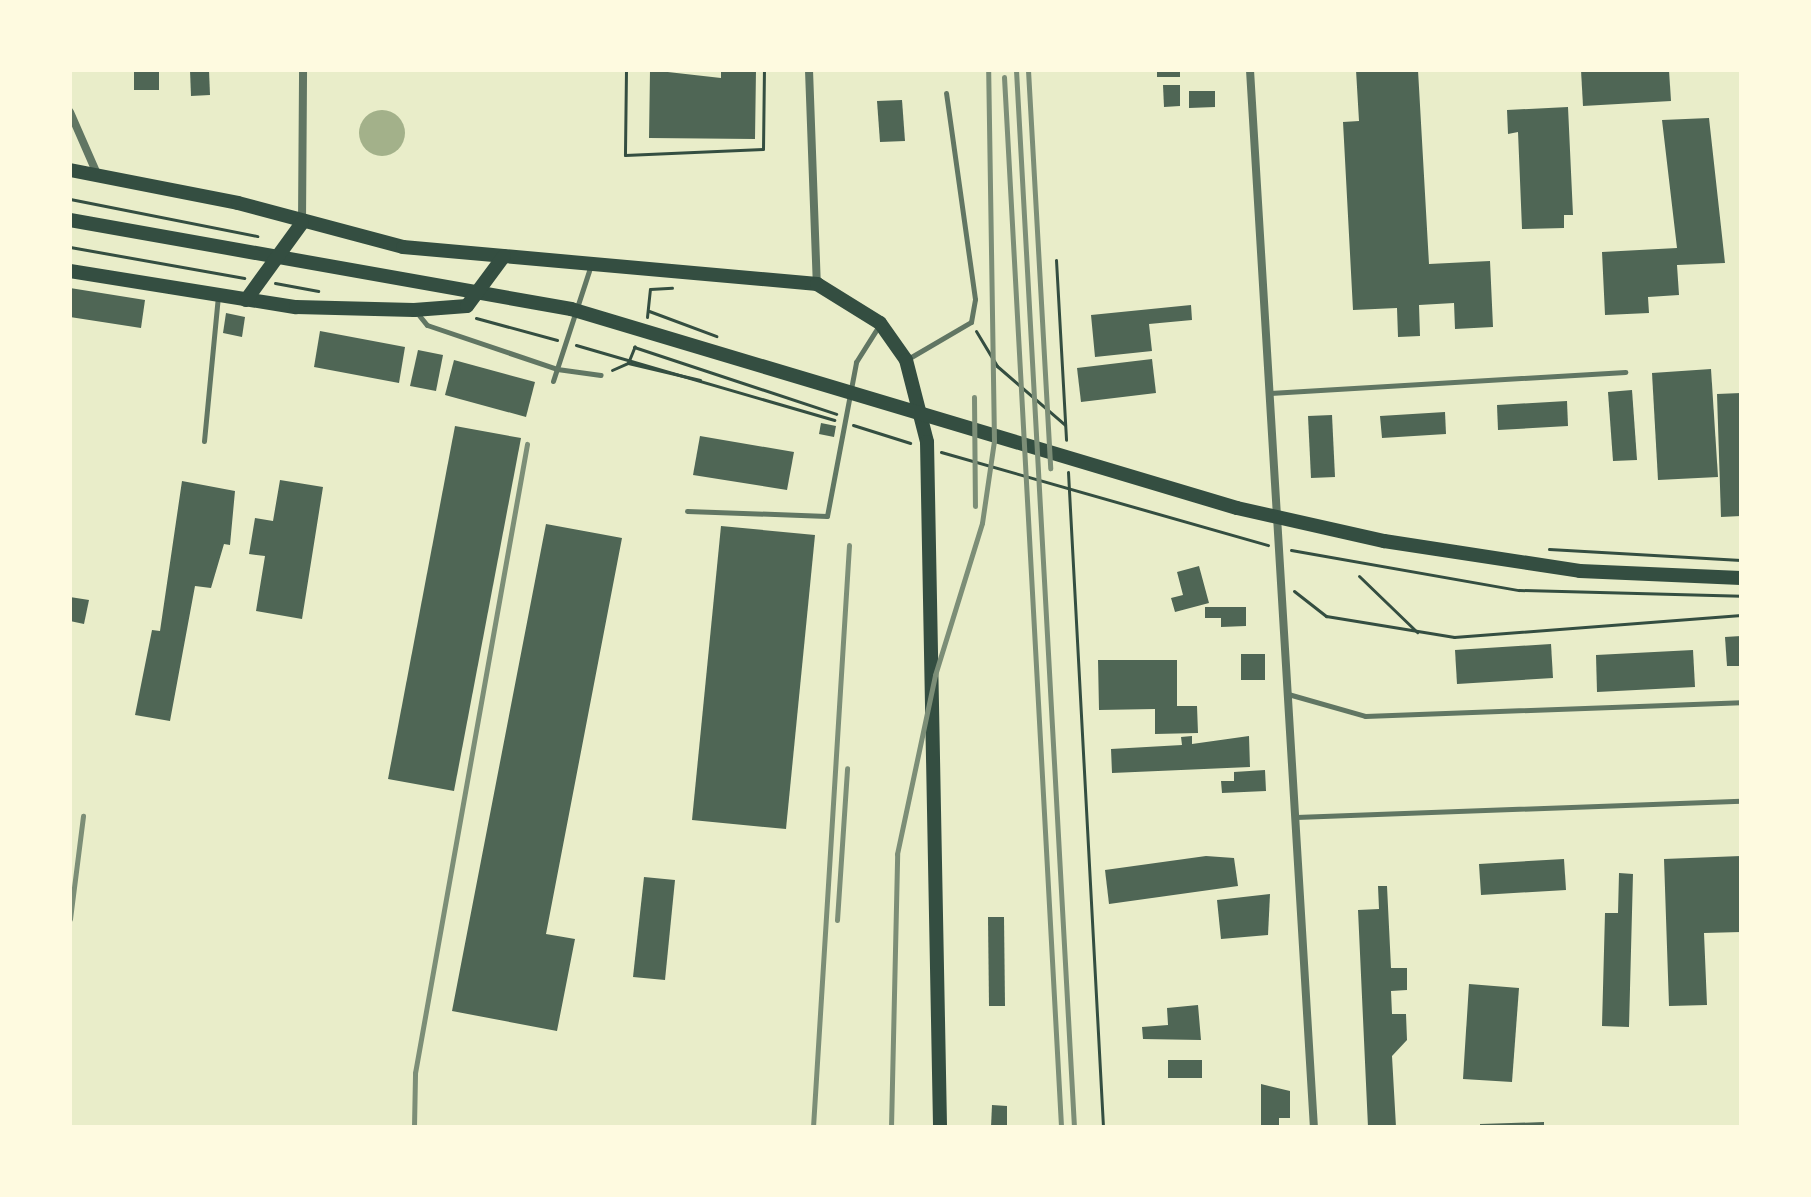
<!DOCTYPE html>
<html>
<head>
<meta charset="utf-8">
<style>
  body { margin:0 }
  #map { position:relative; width:1811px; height:1197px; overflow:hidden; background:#e9edc9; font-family:"Nunito Sans",sans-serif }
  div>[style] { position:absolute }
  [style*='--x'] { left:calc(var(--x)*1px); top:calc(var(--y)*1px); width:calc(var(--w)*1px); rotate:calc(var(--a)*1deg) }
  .water>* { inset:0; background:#a3b18a }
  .round { border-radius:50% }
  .building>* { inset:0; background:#4f6655 }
  .path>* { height:3px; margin:-1.5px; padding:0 1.5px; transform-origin:1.5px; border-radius:1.5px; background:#344e41 }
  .service>* { height:5px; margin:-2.5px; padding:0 2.5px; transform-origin:2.5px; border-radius:2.5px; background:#617663 }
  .minor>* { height:8px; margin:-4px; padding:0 4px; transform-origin:4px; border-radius:4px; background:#617663 }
  .primary>* { height:14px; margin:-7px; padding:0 7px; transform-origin:7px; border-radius:7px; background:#344e41 }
  .rail>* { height:5px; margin:-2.5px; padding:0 2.5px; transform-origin:2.5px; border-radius:2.5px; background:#7c8e77 }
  span { translate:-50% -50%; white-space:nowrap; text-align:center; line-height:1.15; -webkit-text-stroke:7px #fefae0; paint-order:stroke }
  .frame { position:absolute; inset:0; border:72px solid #fefae0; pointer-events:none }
</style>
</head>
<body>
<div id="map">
  <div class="water">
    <i class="round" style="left:359px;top:110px;width:46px;height:46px"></i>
  </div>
  <div class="building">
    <i style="clip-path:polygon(134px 70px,159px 70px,159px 90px,134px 90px)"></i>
    <i style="clip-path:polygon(190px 70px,209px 70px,210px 95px,191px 96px)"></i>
    <i style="clip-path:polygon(650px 70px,721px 78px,721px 70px,756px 70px,755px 139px,649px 138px)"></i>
    <i style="clip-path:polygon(1157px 70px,1180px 70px,1180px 77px,1157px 77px)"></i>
    <i style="clip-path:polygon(1356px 70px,1418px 70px,1429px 264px,1490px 261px,1493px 327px,1455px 329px,1454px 303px,1419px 305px,1420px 336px,1398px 337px,1397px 308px,1353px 310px,1343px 122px,1359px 121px)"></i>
    <i style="clip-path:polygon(1581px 70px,1669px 70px,1671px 101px,1583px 106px)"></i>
    <i style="clip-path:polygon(1163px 85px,1180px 85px,1180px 106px,1164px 107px)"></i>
    <i style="clip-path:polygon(1189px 91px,1215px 91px,1215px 107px,1189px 108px)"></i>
    <i style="clip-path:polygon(902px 100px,905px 141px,880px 142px,877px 101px)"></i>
    <i style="clip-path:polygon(1568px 107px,1573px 215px,1564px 215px,1564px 228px,1522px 229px,1518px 132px,1508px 134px,1507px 110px)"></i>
    <i style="clip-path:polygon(1709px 118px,1725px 263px,1677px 265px,1679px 295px,1648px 297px,1649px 313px,1605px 315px,1602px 252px,1677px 248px,1662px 120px)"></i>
    <i style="clip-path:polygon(70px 288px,145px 300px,141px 328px,70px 317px)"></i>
    <i style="clip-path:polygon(1191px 305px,1192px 320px,1149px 324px,1152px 351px,1095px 357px,1091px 315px)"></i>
    <i style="clip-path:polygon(226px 313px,245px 317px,242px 337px,223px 333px)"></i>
    <i style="clip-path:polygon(320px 331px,405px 347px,399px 383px,314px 367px)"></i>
    <i style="clip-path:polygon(418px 350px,443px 355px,436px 391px,410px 386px)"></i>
    <i style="clip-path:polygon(1152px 359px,1156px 393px,1081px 402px,1077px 368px)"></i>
    <i style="clip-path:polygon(454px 360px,535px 382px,526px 417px,445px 395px)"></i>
    <i style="clip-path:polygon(1711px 369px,1718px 477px,1658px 480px,1652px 373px)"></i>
    <i style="clip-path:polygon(1632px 390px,1637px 460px,1613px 461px,1608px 392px)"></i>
    <i style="clip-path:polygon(1741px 393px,1741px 516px,1721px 517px,1717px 394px)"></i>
    <i style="clip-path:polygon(1567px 401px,1568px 426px,1498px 430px,1497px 405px)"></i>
    <i style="clip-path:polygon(1445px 412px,1446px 434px,1382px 438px,1380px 416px)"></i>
    <i style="clip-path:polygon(1332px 415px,1335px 477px,1311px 478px,1308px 416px)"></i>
    <i style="clip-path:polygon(821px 423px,836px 426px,834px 437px,819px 434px)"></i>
    <i style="clip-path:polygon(455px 426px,521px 438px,454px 791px,388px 779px)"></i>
    <i style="clip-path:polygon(700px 436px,794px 452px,787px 490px,693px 475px)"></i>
    <i style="clip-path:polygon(280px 480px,323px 487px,302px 619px,256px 611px,265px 556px,249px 554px,255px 518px,273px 521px)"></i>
    <i style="clip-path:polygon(182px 481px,235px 491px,230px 545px,224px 544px,211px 588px,195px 586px,170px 721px,135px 715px,152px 630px,160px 631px)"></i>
    <i style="clip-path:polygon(546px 524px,622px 538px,546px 934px,575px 939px,557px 1031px,452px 1011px)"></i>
    <i style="clip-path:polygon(721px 526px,815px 535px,786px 829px,692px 820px)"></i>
    <i style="clip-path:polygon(1199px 566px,1209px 603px,1175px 612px,1171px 598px,1183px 595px,1177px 572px)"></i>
    <i style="clip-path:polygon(70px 597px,89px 600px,84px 624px,70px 621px)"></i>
    <i style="clip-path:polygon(1205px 607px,1246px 607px,1246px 626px,1221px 627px,1221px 618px,1205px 618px)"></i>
    <i style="clip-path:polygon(1741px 636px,1741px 666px,1727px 666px,1725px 637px)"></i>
    <i style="clip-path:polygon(1551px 644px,1553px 678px,1457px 684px,1455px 650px)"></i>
    <i style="clip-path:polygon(1693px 650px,1695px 687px,1597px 692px,1596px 655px)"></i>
    <i style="clip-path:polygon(1241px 654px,1265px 654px,1265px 680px,1241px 680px)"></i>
    <i style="clip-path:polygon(1098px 660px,1177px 660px,1177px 706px,1197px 706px,1198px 733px,1155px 734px,1155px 709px,1099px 710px)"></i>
    <i style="clip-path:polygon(1192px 736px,1192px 744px,1249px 736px,1250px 767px,1112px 773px,1111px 749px,1182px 745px,1181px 737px)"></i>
    <i style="clip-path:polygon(1265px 770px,1266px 791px,1222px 793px,1221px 781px,1234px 781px,1234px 772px)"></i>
    <i style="clip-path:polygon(1206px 856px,1234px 858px,1238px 886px,1109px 904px,1105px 870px)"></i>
    <i style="clip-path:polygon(1741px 856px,1741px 932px,1704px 933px,1707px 1005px,1669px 1006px,1664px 859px)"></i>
    <i style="clip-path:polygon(1564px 859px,1566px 890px,1481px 895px,1479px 864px)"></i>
    <i style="clip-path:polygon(1619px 873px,1633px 874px,1629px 1027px,1602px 1026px,1605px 913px,1618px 913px)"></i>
    <i style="clip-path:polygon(644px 877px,675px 880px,665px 980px,633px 977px)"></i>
    <i style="clip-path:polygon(1378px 886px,1387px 886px,1391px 968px,1407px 968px,1407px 990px,1391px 991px,1392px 1014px,1406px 1014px,1407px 1040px,1392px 1056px,1396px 1127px,1368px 1127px,1358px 910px,1379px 909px)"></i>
    <i style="clip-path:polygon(1270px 894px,1268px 935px,1221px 939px,1217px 900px)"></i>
    <i style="clip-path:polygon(988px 917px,1004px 917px,1005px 1006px,989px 1006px)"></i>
    <i style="clip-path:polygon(1469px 984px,1519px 988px,1512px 1082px,1463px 1079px)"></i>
    <i style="clip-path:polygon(1198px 1005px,1201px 1040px,1143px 1039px,1142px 1027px,1168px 1025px,1167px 1008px)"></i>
    <i style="clip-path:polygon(1168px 1060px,1202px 1060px,1202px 1078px,1168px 1078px)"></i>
    <i style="clip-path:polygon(1261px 1084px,1290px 1091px,1290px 1118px,1279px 1118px,1279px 1127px,1261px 1127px)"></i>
    <i style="clip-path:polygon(992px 1105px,1007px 1106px,1007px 1127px,991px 1127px)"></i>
    <i style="clip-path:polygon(1544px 1122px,1544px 1127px,1480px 1127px,1480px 1124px)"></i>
  </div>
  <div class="path">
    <i style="--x:626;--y:70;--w:85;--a:90.7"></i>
    <i style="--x:625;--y:155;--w:138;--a:-2.5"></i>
    <i style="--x:763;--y:149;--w:79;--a:-89.3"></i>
    <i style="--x:70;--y:199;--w:191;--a:11.2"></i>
    <i style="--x:70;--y:247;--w:177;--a:10.1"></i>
    <i style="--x:1056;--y:260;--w:180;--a:86.8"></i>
    <i style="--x:275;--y:283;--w:44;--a:10.5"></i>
    <i style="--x:649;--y:311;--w:72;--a:20.5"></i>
    <i style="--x:647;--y:317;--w:28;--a:-84"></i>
    <i style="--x:650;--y:289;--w:22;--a:-3"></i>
    <i style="--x:476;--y:318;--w:84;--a:15.2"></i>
    <i style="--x:976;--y:331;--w:41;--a:59"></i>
    <i style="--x:997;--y:366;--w:90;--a:40.9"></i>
    <i style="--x:576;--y:345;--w:269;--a:16.2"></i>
    <i style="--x:634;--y:347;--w:213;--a:18.3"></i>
    <i style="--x:628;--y:363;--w:74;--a:13.3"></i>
    <i style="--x:612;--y:370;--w:17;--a:-24"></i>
    <i style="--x:628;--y:363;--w:18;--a:-68"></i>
    <i style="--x:853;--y:425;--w:60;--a:17.5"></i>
    <i style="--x:941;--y:452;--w:340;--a:15.9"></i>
    <i style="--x:1068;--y:472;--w:656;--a:86.94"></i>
    <i style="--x:1549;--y:549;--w:192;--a:3.3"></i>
    <i style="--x:1291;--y:550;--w:231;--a:10"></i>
    <i style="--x:1519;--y:590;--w:222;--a:1.5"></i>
    <i style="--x:1359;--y:576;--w:81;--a:44"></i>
    <i style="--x:1294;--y:591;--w:41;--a:38"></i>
    <i style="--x:1326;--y:616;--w:130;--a:9.3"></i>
    <i style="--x:1454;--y:637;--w:288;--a:-4.4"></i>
  </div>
  <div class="service">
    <i style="--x:418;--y:314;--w:14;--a:51"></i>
    <i style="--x:427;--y:325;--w:137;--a:18.7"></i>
    <i style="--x:557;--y:369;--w:44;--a:7.8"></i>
    <i style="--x:906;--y:360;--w:75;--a:-30.3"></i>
    <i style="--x:971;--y:322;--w:23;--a:-80"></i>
    <i style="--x:975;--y:299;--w:208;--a:-98"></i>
    <i style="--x:553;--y:381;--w:119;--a:-71.9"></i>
    <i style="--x:1270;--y:393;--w:356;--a:-3.4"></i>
    <i style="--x:204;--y:441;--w:147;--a:-84.5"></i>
    <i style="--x:687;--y:511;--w:140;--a:2"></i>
    <i style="--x:827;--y:516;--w:157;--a:-79.3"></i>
    <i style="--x:856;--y:362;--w:41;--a:-57.8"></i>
    <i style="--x:1288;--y:694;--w:80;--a:15.9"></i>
    <i style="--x:1365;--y:716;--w:376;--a:-2.1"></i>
    <i style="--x:1296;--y:817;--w:445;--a:-2.1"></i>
  </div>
  <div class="minor">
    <i style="--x:809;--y:70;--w:214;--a:87.9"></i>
    <i style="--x:1250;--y:70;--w:1059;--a:86.54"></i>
    <i style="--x:70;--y:112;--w:70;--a:66.4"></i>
    <i style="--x:302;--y:222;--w:152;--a:-89.6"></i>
  </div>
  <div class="primary">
    <i style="--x:70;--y:170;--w:171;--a:11.1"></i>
    <i style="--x:238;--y:203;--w:171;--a:14.9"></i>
    <i style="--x:403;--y:247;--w:416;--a:5.1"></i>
    <i style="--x:817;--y:284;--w:74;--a:31.8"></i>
    <i style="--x:880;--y:323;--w:45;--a:54.9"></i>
    <i style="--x:906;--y:360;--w:85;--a:75.6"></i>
    <i style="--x:927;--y:442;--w:685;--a:88.91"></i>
    <i style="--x:70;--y:220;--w:509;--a:10.07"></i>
    <i style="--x:571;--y:309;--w:695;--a:16.64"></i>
    <i style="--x:1237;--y:508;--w:151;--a:12.7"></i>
    <i style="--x:1384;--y:541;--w:198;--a:8.7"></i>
    <i style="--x:1580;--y:571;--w:161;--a:2.5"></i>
    <i style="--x:70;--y:271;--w:229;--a:9.1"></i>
    <i style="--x:296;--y:307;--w:118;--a:1.5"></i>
    <i style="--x:414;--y:310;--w:53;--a:-4.3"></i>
    <i style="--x:467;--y:306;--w:62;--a:-53.5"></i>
    <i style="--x:246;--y:300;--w:95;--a:-54"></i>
  </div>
  <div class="rail">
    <i style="--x:1016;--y:70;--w:1059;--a:86.86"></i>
    <i style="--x:1028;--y:70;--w:399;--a:86.8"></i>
    <i style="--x:1004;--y:77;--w:1052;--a:86.89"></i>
    <i style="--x:974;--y:397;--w:109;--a:89.5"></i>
    <i style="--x:70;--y:919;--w:104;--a:-82.8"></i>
    <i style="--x:837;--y:920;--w:152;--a:-86.2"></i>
    <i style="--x:414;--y:1127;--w:54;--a:-88.9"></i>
    <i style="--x:415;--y:1073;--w:639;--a:-79.9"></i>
    <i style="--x:813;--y:1127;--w:583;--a:-86.46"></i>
    <i style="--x:891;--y:1127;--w:273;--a:-88.7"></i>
    <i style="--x:897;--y:854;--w:183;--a:-78"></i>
    <i style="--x:935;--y:675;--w:159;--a:-72.8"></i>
    <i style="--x:982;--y:523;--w:83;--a:-81.7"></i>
    <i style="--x:994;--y:441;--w:371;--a:-90.9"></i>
  </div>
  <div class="frame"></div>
</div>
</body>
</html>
